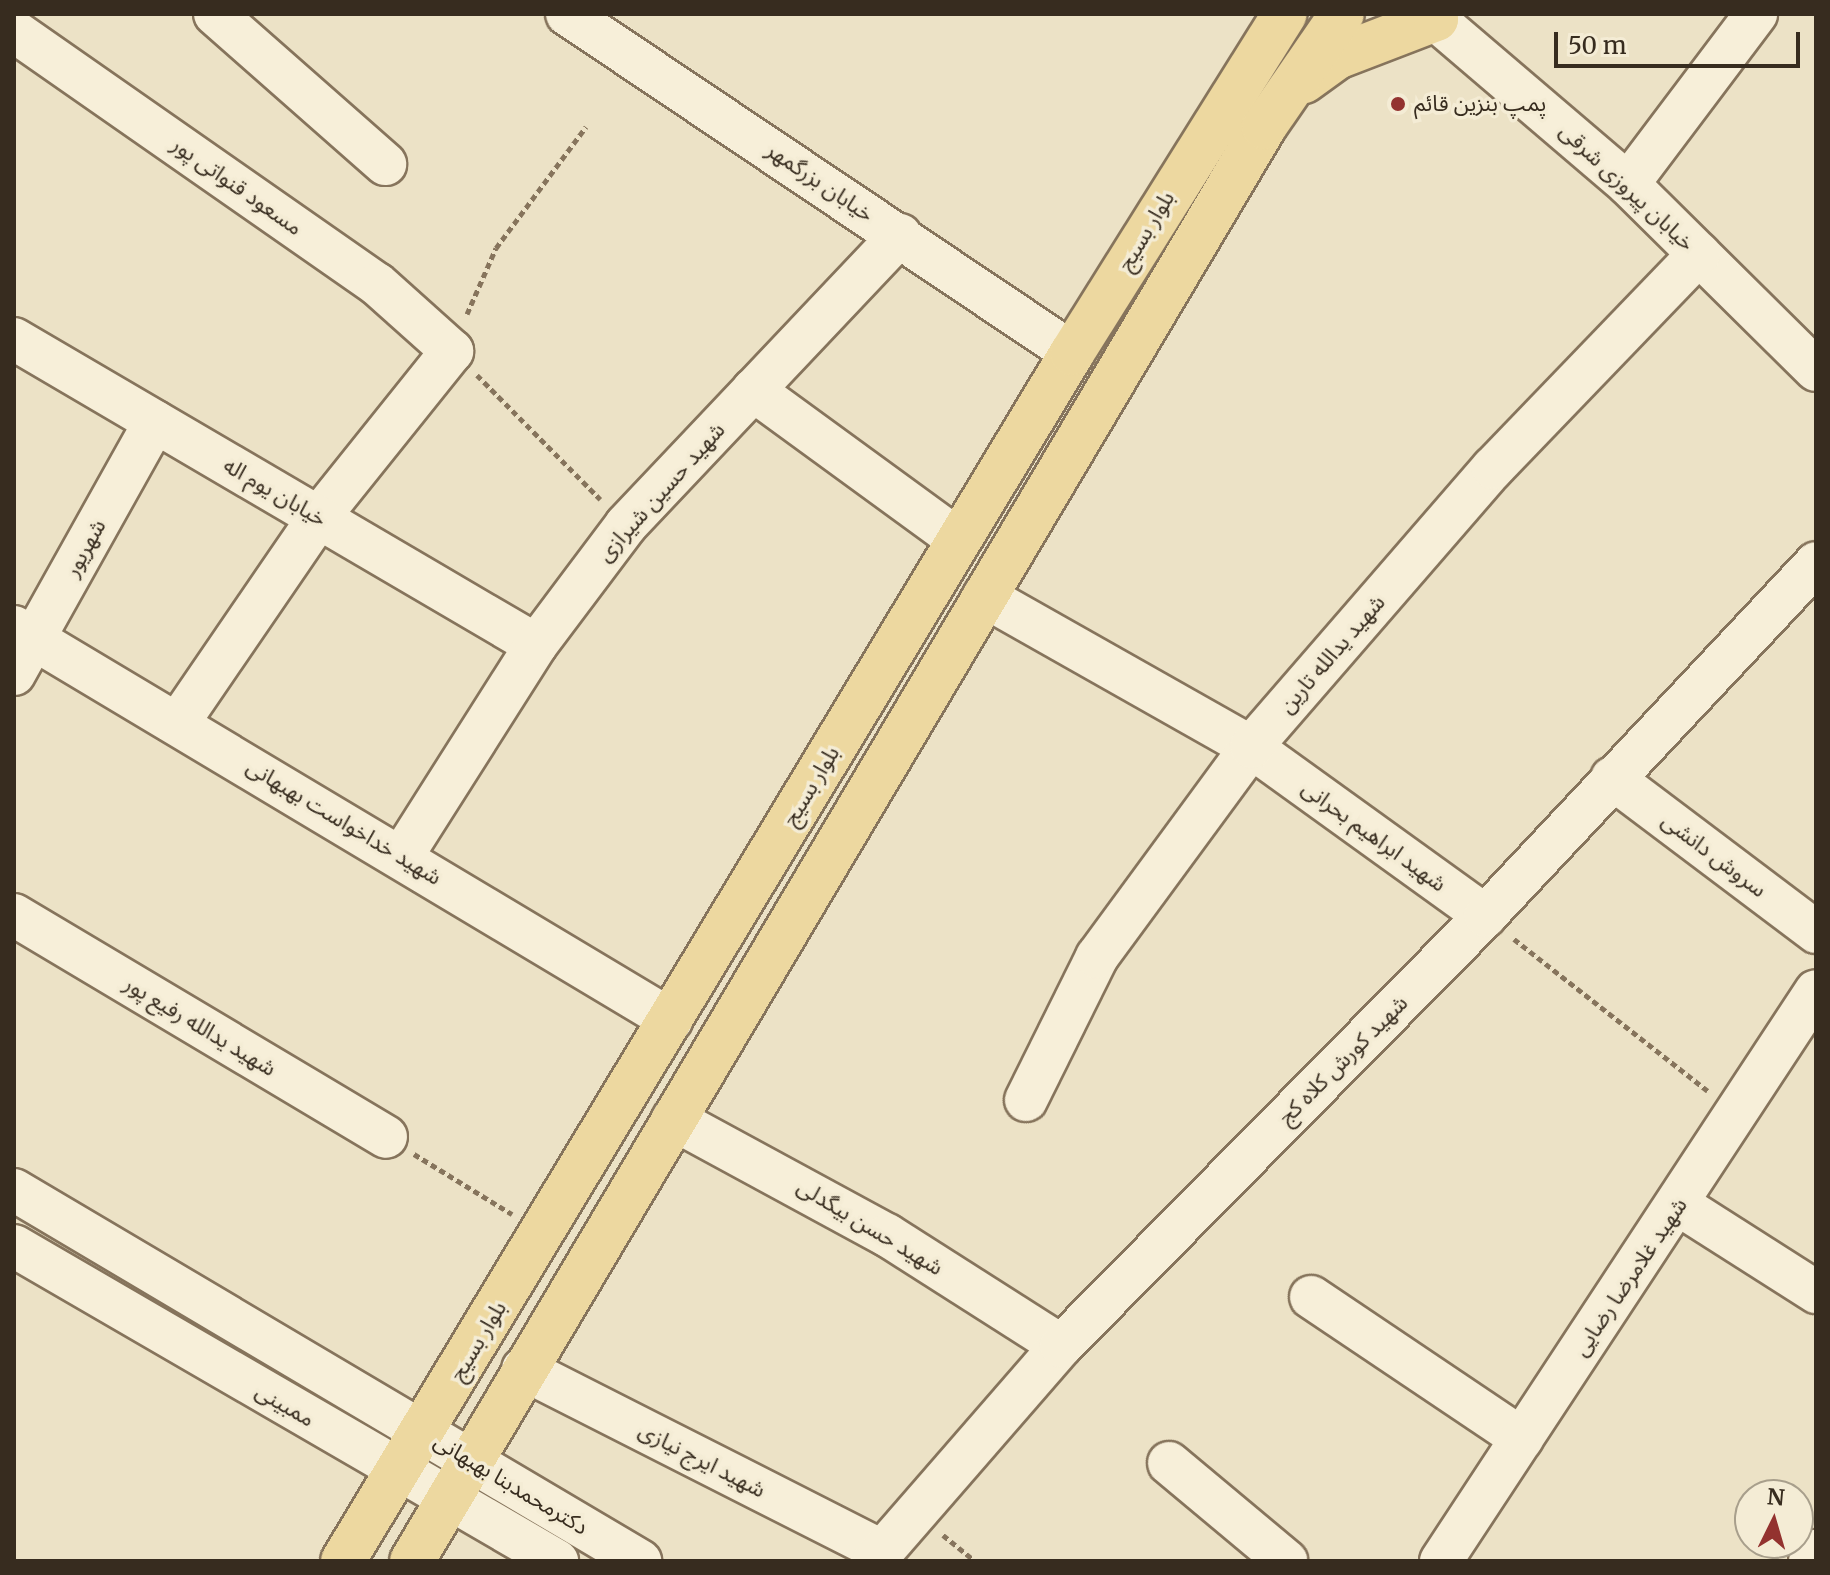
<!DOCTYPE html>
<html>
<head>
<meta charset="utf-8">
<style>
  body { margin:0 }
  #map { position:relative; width:1830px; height:1575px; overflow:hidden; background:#ece2c6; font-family:Merriweather,"Noto Sans Arabic",serif }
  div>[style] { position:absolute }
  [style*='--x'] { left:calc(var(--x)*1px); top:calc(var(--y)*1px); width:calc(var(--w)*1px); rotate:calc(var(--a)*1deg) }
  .path>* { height:5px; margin-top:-2.5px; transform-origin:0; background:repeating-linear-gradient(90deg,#86745c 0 6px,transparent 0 10px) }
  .roads { filter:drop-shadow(2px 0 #86745c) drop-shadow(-2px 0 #86745c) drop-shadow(0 2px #86745c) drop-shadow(0 -2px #86745c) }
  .minor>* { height:42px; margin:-21px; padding:0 21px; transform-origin:21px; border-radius:21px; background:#f7efd9 }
  .major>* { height:44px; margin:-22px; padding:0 22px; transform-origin:22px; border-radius:22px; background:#edd8a0 }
  .dots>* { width:22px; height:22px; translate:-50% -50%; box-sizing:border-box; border:4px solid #f4ecd5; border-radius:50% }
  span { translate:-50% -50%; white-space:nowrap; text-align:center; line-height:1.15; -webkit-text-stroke:7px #f4ecd5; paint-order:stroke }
  .poi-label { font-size:22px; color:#372c1f }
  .left { translate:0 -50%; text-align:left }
  .street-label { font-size:22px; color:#372c1f }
  .frame { position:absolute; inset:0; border:16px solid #372c1f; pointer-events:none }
  .north { position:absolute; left:1734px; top:1479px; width:80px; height:80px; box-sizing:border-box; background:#f4ecd5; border:2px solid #a89f8c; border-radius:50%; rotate:5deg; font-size:22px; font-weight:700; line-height:32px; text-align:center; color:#372c1f }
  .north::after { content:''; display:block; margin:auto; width:28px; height:36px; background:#93322f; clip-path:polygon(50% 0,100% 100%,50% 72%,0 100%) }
  .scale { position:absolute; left:1554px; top:32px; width:246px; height:36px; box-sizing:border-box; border:4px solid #372c1f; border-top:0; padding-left:10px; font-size:24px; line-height:28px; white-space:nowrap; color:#372c1f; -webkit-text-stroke:6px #f4ecd5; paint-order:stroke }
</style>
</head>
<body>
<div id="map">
  <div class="path">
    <i style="--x:467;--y:314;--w:72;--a:-66.3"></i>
    <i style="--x:496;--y:248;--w:151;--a:-53.4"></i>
    <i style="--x:477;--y:375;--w:175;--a:45.2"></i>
    <i style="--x:1514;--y:939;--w:246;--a:38.1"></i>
    <i style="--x:414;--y:1154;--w:115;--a:31.5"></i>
    <i style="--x:943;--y:1535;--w:41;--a:39.1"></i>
  </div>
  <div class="roads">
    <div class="minor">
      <i style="--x:215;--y:14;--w:227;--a:41.4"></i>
      <i style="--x:567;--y:14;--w:608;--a:33.87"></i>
      <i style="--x:1429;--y:14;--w:262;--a:40.5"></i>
      <i style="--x:1628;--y:184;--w:264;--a:44.7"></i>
      <i style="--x:14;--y:31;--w:442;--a:34.9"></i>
      <i style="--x:377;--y:284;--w:101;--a:41.8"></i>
      <i style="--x:452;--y:351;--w:213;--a:128.7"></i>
      <i style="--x:319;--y:517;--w:250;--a:124.4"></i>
      <i style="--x:1628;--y:184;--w:213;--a:-53"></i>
      <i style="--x:14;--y:339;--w:605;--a:30.38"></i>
      <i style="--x:753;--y:390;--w:255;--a:36.1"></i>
      <i style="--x:984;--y:596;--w:307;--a:29.5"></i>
      <i style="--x:1251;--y:747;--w:289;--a:35.8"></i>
      <i style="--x:14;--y:627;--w:766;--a:30.89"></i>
      <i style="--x:14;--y:674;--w:289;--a:-60.8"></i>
      <i style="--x:1612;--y:778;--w:256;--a:37"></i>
      <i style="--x:402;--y:856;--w:250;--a:-57.6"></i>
      <i style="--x:536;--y:645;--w:150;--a:-53.1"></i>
      <i style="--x:626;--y:525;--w:399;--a:-46.6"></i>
      <i style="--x:14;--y:915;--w:433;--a:30.8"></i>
      <i style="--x:1026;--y:1100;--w:160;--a:-63.6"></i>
      <i style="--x:1097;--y:957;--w:260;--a:-53.7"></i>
      <i style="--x:1251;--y:747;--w:369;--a:-49.1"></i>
      <i style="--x:1493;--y:468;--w:297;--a:-46.1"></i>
      <i style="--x:673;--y:1119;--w:243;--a:28.5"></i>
      <i style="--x:887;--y:1235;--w:206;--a:32.5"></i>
      <i style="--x:14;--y:1190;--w:728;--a:30.65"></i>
      <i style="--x:1678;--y:1204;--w:164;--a:32.5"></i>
      <i style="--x:14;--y:1246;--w:628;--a:30.12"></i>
      <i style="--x:1311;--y:1297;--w:254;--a:33.9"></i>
      <i style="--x:523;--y:1369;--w:402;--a:26.9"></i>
      <i style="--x:1169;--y:1463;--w:153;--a:39.9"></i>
      <i style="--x:874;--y:1561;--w:285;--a:-49"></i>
      <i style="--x:1061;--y:1346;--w:604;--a:-45.4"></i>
      <i style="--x:1485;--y:916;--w:484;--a:-46.8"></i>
      <i style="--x:1441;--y:1561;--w:682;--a:-56.66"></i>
      <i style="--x:1810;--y:1561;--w:12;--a:-59"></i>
    </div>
    <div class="major">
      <i style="--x:1304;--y:81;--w:41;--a:-36"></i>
      <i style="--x:1337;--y:57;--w:106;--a:-21"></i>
      <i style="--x:1436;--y:19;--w:5;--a:-101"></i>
      <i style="--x:343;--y:1561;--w:1411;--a:-58.89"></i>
      <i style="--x:1072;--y:353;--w:400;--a:-57.9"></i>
      <i style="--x:412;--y:1561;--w:1668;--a:-59.28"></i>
      <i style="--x:1264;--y:127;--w:137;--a:-55.4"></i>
    </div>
  </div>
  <div class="dots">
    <i style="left:1398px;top:104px;background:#93322f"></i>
  </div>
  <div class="poi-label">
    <span class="left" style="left:1414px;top:104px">پمپ بنزین قائم</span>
  </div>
  <div class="street-label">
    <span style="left:820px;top:182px;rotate:34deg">خیابان بزرگمهر</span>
    <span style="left:237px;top:186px;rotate:35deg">مسعود قنواتی پور</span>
    <span style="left:1627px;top:187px;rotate:43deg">خیابان پیروزی شرقی</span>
    <span style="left:1146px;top:231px;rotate:-59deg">بلوار بسیج</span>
    <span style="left:275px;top:492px;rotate:30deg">خیابان یوم اله</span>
    <span style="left:661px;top:492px;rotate:-48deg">شهید حسین شیرازی</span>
    <span style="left:85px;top:548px;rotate:-61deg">شهریور</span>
    <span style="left:1332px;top:654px;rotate:-49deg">شهید یدالله تارین</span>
    <span style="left:811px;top:786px;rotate:-59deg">بلوار بسیج</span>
    <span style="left:344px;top:822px;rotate:31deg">شهید خداخواست بهبهانی</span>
    <span style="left:1374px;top:836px;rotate:36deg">شهید ابراهیم بحرانی</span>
    <span style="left:1714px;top:855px;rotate:37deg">سروش دانشی</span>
    <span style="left:200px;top:1026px;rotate:31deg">شهید یدالله رفیع پور</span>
    <span style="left:1343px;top:1060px;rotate:-45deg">شهید کورش کلاه کج</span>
    <span style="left:870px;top:1227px;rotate:31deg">شهید حسن بیگدلی</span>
    <span style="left:1630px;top:1277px;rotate:-56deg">شهید غلامرضا رضایی</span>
    <span style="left:478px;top:1341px;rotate:-59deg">بلوار بسیج</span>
    <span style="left:285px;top:1405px;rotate:30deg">ممبینی</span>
    <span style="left:702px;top:1460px;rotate:27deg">شهید ایرج نیازی</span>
    <span style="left:511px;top:1484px;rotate:31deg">دکترمحمدبنا بهبهانی</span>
  </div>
  <div class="frame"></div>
  <div class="north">N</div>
  <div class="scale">50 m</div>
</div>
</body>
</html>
